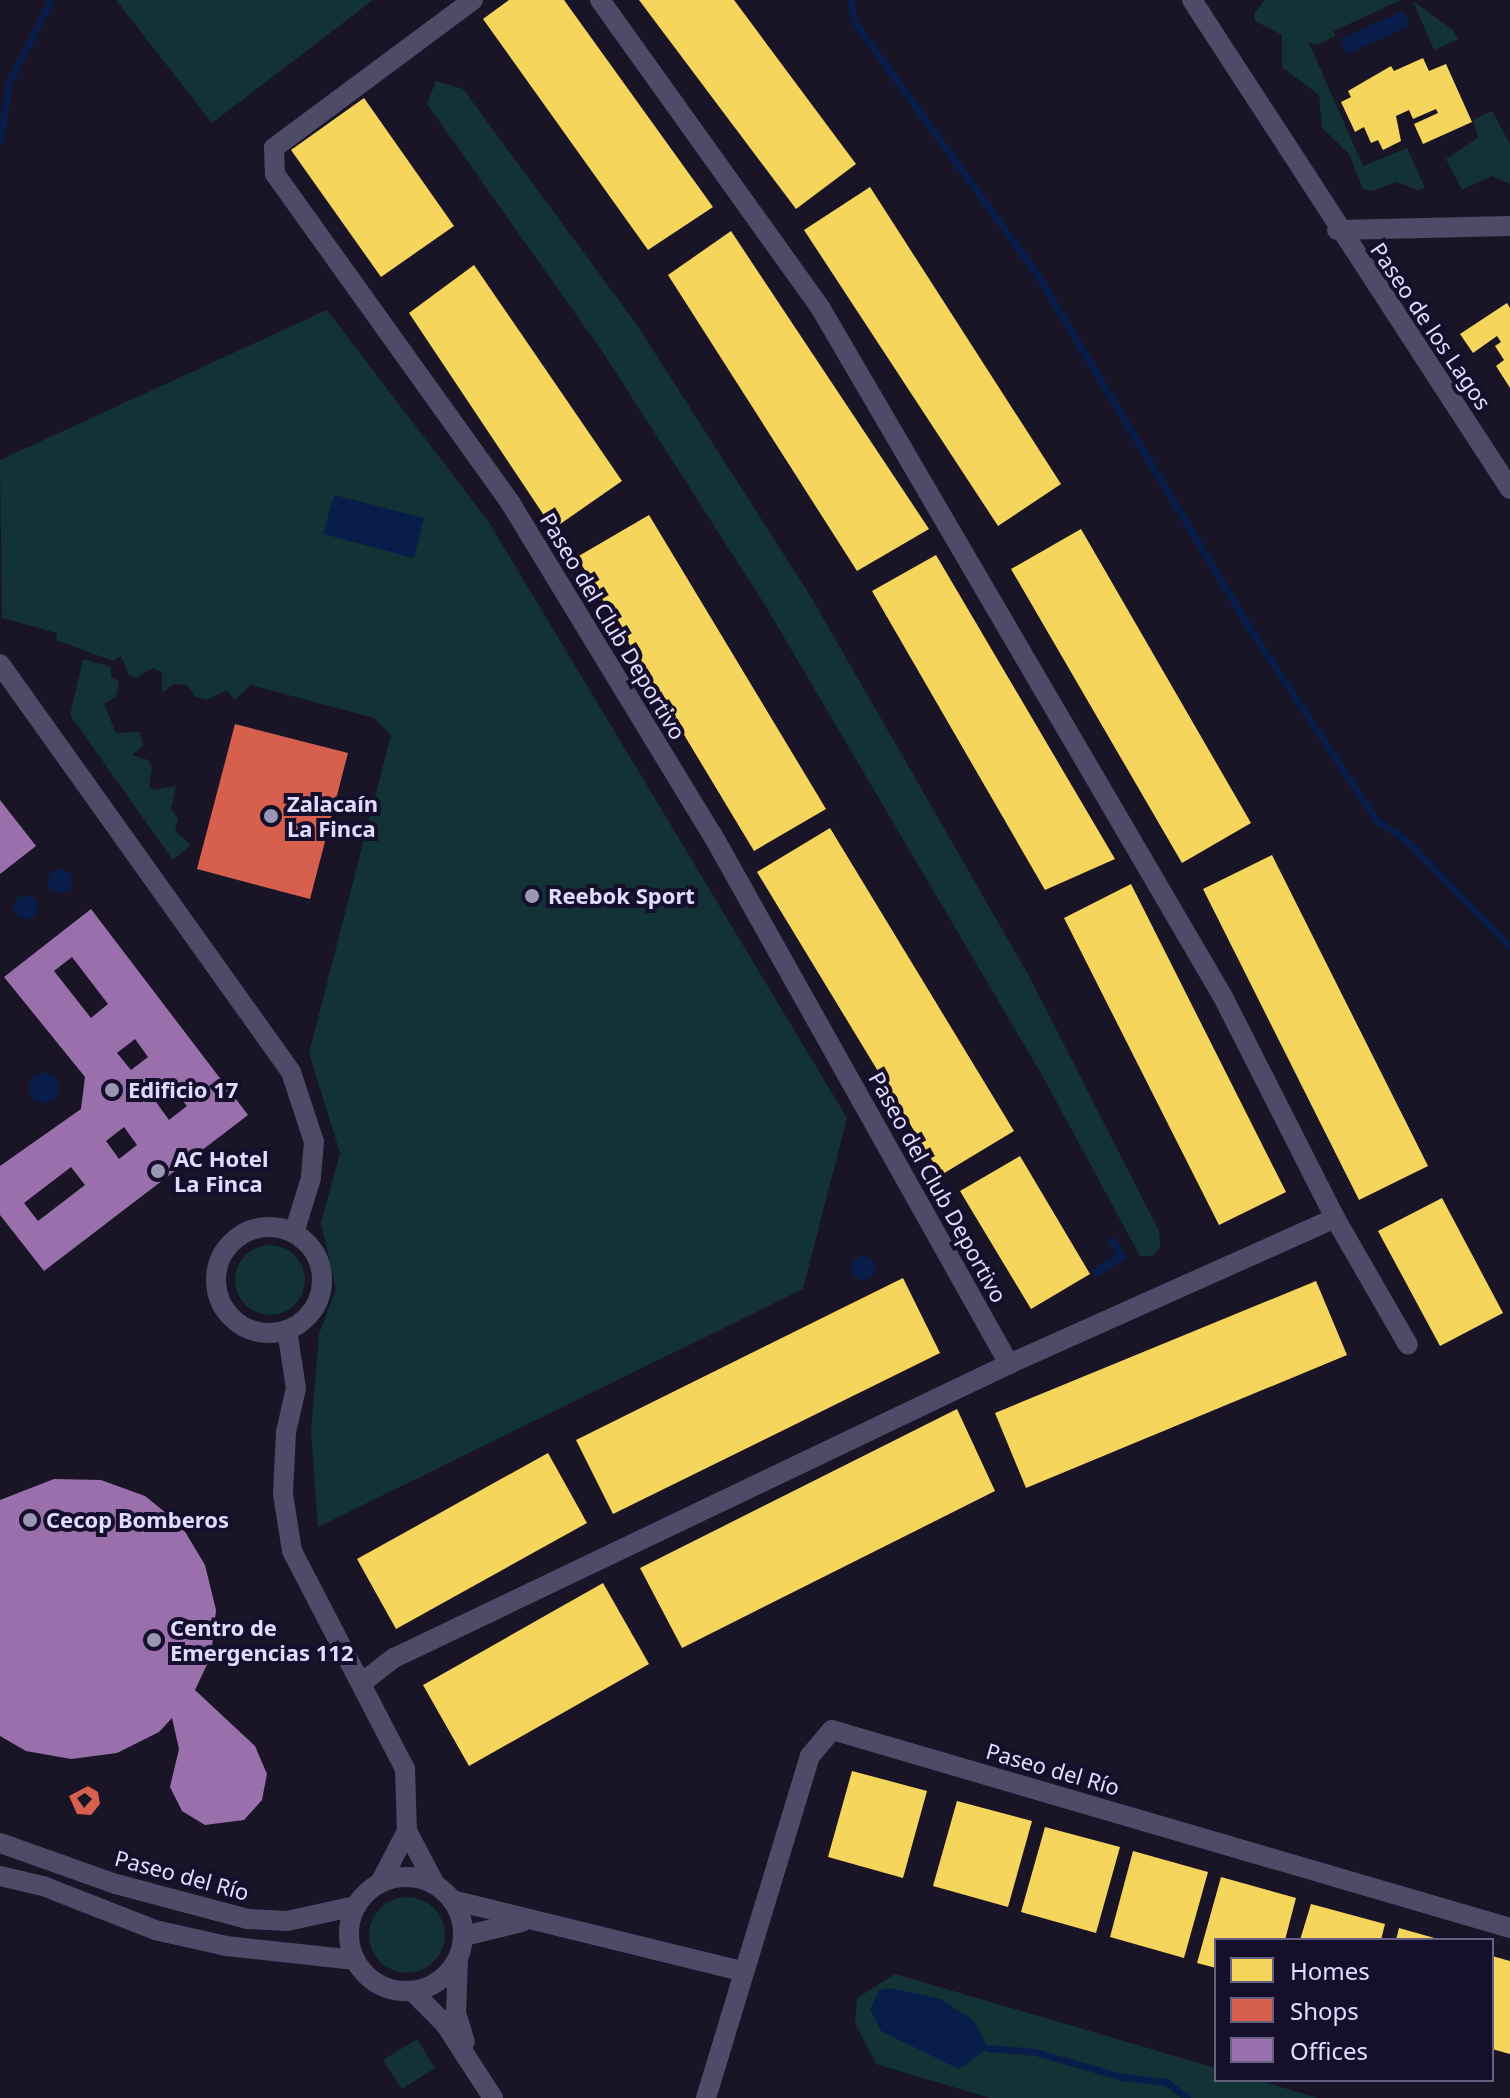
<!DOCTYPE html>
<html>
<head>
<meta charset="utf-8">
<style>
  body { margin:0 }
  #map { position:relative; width:1510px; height:2098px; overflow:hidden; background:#191526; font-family:"Noto Sans",sans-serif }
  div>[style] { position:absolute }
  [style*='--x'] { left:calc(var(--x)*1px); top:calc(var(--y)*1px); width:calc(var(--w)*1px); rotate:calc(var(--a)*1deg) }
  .green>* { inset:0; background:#133235 }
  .round { border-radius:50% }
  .water>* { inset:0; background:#091d4a }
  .homes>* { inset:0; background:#f6d55c }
  .shops>* { inset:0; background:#d6604d }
  .offices>* { inset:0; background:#9970ab }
  .stream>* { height:7px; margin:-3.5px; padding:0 3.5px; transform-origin:3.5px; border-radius:3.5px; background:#091d4a }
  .minor>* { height:20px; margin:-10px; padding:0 10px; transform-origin:10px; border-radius:10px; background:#4d4b67 }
  .minor>.ring { margin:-10px; padding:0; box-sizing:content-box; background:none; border:20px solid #4d4b67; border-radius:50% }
  .dots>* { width:22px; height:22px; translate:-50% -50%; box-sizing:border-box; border:4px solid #150f2c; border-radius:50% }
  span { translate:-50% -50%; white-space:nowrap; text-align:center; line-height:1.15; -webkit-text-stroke:8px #150f2c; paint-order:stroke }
  .street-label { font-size:22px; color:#e0dbff }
  .poi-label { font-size:22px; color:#e0dbff; font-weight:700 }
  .left { translate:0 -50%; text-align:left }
  .legend { position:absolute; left:1214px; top:1938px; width:280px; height:144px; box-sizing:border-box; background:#150f2c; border:2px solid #666180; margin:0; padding:10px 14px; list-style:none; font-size:24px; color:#e0dbff }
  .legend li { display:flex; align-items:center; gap:16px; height:40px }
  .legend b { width:40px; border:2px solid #666180 }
</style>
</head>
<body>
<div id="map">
  <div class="green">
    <i style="clip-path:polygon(116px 0,373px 0,212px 123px)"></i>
    <i style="clip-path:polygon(1265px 0,1401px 0,1334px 31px,1335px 36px,1317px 45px,1309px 43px,1363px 166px,1407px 148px,1425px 188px,1418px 190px,1396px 182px,1373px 191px,1363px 189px,1349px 154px,1322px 128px,1319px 95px,1282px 67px,1282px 35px,1255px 21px,1254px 13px)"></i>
    <i style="clip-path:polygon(1413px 1px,1453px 30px,1458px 39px,1434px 50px)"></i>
    <i style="clip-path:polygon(436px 81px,463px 89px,637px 325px,811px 597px,1029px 976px,1159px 1231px,1160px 1247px,1153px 1256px,1140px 1256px,1042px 1075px,765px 605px,604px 354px,427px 104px)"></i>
    <i style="clip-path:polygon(1492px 111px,1510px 144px,1510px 184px,1492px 176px,1462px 190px,1446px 159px,1478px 138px,1473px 120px)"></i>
    <i style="clip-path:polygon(327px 310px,488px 521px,847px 1118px,803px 1289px,318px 1527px,311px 1431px,319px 1334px,336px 1289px,321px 1223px,340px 1153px,309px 1053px,391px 735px,374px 718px,251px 685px,235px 700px,226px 690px,206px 700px,196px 697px,187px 685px,174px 684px,162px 693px,162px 672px,153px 668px,136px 678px,129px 675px,121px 656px,113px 661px,56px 640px,57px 633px,2px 618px,0 460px)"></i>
    <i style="clip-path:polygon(83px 659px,111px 667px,111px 677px,119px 682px,116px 697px,104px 704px,116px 733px,140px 732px,143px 746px,132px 755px,148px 760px,152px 767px,149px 786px,153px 790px,176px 786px,171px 809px,178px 819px,175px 831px,191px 845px,173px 860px,70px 715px)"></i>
    <i class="round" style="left:235px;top:1245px;width:70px;height:70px"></i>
    <i class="round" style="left:369px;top:1897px;width:76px;height:76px"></i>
    <i style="clip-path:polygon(895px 1974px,1216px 2068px,1216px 2080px,1257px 2080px,1318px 2098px,990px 2098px,876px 2064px,855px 2023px,857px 1998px)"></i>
    <i style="clip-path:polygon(417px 2039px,435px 2068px,402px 2089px,383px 2060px)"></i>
  </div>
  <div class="water">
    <i style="clip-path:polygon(1403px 11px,1410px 26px,1347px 54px,1340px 39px)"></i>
    <i style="clip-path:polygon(334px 495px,424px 518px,414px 558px,323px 534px)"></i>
    <i class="round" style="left:48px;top:869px;width:24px;height:24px"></i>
    <i class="round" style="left:14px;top:895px;width:24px;height:24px"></i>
    <i class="round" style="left:29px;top:1073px;width:30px;height:30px"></i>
    <i style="clip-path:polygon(1114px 1237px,1127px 1258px,1096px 1278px,1091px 1270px,1116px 1255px,1108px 1240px)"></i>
    <i class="round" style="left:851px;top:1256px;width:24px;height:24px"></i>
    <i style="clip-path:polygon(889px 1988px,941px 1999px,974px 2021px,988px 2048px,959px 2069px,881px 2031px,870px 2009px,879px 1991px)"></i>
  </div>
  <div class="homes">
    <i style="clip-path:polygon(509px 0,564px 0,713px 207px,648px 250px,483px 19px)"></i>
    <i style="clip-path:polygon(639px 0,734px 0,856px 164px,796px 209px)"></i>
    <i style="clip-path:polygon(1423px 58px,1429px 71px,1446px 64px,1472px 122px,1423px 144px,1414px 124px,1438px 113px,1436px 109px,1413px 119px,1409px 110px,1396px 116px,1401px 141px,1383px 150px,1378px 140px,1371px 143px,1364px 127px,1355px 132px,1341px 102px,1351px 97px,1348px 91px,1391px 66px,1394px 71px)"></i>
    <i style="clip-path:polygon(364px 98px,454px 226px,381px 277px,291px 150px)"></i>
    <i style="clip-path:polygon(870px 187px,1061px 484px,998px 526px,804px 230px)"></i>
    <i style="clip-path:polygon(731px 231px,929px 529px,857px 571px,668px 275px)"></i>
    <i style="clip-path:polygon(474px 265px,622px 481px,553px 529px,409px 313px)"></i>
    <i style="clip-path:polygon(1507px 303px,1510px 308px,1510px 388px,1496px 366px,1504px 360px,1495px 346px,1501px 342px,1497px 336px,1473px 353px,1460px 334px)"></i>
    <i style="clip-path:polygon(649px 515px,826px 809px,754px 851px,577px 557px)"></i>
    <i style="clip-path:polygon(1081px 529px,1251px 823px,1182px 863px,1011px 569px)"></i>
    <i style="clip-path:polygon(936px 555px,1115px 859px,1045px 890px,872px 591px)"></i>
    <i style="clip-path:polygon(830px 828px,1014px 1131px,941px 1175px,757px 872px)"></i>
    <i style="clip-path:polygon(1272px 855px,1428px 1166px,1359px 1200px,1203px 889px)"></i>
    <i style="clip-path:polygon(1131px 884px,1286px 1192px,1219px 1225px,1064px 918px)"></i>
    <i style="clip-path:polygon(1020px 1156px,1090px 1274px,1031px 1309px,960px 1191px)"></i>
    <i style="clip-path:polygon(1442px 1198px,1503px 1313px,1440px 1346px,1378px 1231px)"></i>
    <i style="clip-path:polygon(903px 1278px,940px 1353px,613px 1514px,576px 1440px)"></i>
    <i style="clip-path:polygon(1316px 1281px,1347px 1355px,1026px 1488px,995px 1413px)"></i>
    <i style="clip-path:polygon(957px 1409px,995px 1491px,682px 1648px,640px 1568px)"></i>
    <i style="clip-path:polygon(548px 1453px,587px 1523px,396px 1629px,357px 1559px)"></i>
    <i style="clip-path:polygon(603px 1583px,649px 1664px,469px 1766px,423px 1685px)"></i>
    <i style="clip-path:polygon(852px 1771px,927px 1791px,903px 1878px,828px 1857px)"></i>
    <i style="clip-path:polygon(957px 1801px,1032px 1821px,1008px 1907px,933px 1886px)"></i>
    <i style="clip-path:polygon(1045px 1827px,1120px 1847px,1096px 1933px,1021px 1912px)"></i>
    <i style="clip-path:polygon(1133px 1851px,1208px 1872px,1184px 1958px,1110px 1937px)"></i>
    <i style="clip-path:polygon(1221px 1877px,1296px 1898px,1285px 1940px,1216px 1940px,1216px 1968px,1197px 1963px)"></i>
    <i style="clip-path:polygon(1311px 1904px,1385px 1924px,1381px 1940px,1300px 1940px)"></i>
    <i style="clip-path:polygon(1399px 1928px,1438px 1939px,1438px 1940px,1396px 1940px)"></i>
    <i style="clip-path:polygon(1492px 1956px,1510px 1961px,1510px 2054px,1492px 2049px)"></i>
  </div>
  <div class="shops">
    <i style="clip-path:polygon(235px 724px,348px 753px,310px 899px,197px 869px)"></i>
    <i style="clip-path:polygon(evenodd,88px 1786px,98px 1792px,100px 1804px,91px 1815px,77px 1814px,69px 1796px,88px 1786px,85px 1793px,92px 1799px,84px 1808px,77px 1798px,85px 1793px)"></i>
  </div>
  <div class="offices">
    <i style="clip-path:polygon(0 800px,36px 846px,0 874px)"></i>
    <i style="clip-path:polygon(evenodd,91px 909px,248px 1115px,44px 1271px,0 1215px,0 1166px,81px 1109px,85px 1077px,4px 977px,91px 909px,72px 957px,108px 1004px,91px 1018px,54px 971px,72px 957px,91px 909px,135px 1039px,148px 1057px,131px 1070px,117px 1053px,135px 1039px,91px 909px,173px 1089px,187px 1106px,169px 1120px,156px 1102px,173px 1089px,91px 909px,124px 1127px,137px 1145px,119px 1159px,106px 1141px,124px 1127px,91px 909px,71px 1167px,85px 1185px,38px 1221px,24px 1203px,71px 1167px)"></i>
    <i style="clip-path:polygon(54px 1479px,101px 1480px,145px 1496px,181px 1525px,205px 1565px,216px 1610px,211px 1656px,195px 1690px,255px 1746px,267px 1774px,262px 1800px,244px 1820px,205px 1825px,182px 1811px,170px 1787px,179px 1749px,172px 1718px,159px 1732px,117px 1753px,71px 1759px,26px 1751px,0 1736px,0 1500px)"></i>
  </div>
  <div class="stream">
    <i style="--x:851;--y:0;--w:20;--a:84"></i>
    <i style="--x:853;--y:20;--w:316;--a:54.1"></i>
    <i style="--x:1038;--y:276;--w:408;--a:59"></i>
    <i style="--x:1248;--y:626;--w:234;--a:56.5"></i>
    <i style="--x:1377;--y:821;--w:33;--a:33"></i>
    <i style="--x:1405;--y:839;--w:151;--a:45.8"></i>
    <i style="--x:0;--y:142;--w:60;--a:-81.3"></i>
    <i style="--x:9;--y:83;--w:93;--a:-63.2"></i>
    <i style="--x:988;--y:2048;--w:47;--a:4.9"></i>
    <i style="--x:1035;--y:2052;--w:91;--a:16"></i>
    <i style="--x:1122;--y:2077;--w:44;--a:6.5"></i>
    <i style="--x:1166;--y:2082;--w:26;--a:37"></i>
  </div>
  <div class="minor">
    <i style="--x:473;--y:0;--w:248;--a:143.4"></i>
    <i style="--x:274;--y:148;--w:26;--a:88"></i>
    <i style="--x:275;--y:174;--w:406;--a:54.4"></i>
    <i style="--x:511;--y:504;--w:386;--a:58.7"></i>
    <i style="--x:712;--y:834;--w:608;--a:60.73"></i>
    <i style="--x:600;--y:0;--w:380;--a:54.4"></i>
    <i style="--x:821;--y:309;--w:797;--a:59.7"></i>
    <i style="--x:1223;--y:997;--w:248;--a:63.1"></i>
    <i style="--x:1335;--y:1218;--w:146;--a:60.1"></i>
    <i style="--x:1192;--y:0;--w:583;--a:56.96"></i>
    <i style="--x:1337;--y:230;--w:173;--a:-1.3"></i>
    <i style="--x:0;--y:664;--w:501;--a:54.5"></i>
    <i style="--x:291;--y:1072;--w:74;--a:71.8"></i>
    <i style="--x:314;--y:1142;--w:36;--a:95"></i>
    <i style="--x:311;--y:1178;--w:58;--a:107.2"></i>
    <i class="ring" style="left:216px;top:1227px;width:86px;height:86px"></i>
    <i style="--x:287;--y:1330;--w:59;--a:81.2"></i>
    <i style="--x:296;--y:1388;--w:45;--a:102.8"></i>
    <i style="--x:286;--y:1432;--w:62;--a:92.8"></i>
    <i style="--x:283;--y:1494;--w:58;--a:81"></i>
    <i style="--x:292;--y:1551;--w:246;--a:62.6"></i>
    <i style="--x:405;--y:1769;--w:62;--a:88.2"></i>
    <i style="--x:407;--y:1831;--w:59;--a:117.4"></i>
    <i style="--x:363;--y:1682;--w:39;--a:-38"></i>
    <i style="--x:394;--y:1658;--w:682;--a:-25.55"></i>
    <i style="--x:1009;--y:1364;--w:357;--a:-24.1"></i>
    <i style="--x:407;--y:1831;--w:60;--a:62.2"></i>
    <i style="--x:0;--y:1843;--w:123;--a:19.5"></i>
    <i style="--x:116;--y:1884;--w:137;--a:14.9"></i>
    <i style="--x:248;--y:1919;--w:39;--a:3"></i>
    <i style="--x:287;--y:1921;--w:71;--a:-12.3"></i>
    <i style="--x:0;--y:1876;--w:44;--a:13.1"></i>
    <i style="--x:43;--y:1886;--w:120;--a:21.4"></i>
    <i style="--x:155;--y:1930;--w:73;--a:12.7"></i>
    <i style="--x:226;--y:1946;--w:130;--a:6.2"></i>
    <i class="ring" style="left:349px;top:1877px;width:94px;height:94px"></i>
    <i style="--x:452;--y:1900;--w:299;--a:13.8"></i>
    <i style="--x:464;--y:1936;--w:60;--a:-13.6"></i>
    <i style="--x:458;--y:1960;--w:53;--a:92.2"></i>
    <i style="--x:456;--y:2013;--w:30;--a:73"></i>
    <i style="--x:412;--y:1991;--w:47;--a:45"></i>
    <i style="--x:445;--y:2024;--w:88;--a:57"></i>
    <i style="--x:706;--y:2098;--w:357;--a:-73.1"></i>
    <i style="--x:810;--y:1756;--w:34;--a:-50"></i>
    <i style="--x:832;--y:1730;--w:706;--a:16.28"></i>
  </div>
  <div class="dots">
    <i style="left:271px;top:816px;background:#9a96b3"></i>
    <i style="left:532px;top:896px;background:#9a96b3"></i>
    <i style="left:112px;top:1090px;background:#9a96b3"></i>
    <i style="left:158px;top:1171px;background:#9a96b3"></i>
    <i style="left:30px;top:1520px;background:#9a96b3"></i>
    <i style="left:154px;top:1640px;background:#9a96b3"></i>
  </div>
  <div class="street-label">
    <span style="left:1431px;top:326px;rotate:56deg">Paseo de los Lagos</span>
    <span style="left:613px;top:626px;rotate:59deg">Paseo del Club Deportivo</span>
    <span style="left:938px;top:1187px;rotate:61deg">Paseo del Club Deportivo</span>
    <span style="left:1053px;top:1769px;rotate:16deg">Paseo del Río</span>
    <span style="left:182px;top:1875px;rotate:15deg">Paseo del Río</span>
  </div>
  <div class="poi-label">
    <span class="left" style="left:287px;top:816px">Zalacaín<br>La Finca</span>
    <span class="left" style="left:548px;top:896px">Reebok Sport</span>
    <span class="left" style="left:128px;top:1090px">Edificio 17</span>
    <span class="left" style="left:174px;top:1171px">AC Hotel<br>La Finca</span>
    <span class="left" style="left:46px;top:1520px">Cecop Bomberos</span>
    <span class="left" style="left:170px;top:1640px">Centro de<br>Emergencias 112</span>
  </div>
  <ul class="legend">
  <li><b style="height:22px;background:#f6d55c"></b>Homes</li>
  <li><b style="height:22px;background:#d6604d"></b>Shops</li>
  <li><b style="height:22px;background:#9970ab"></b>Offices</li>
  </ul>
</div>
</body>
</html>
